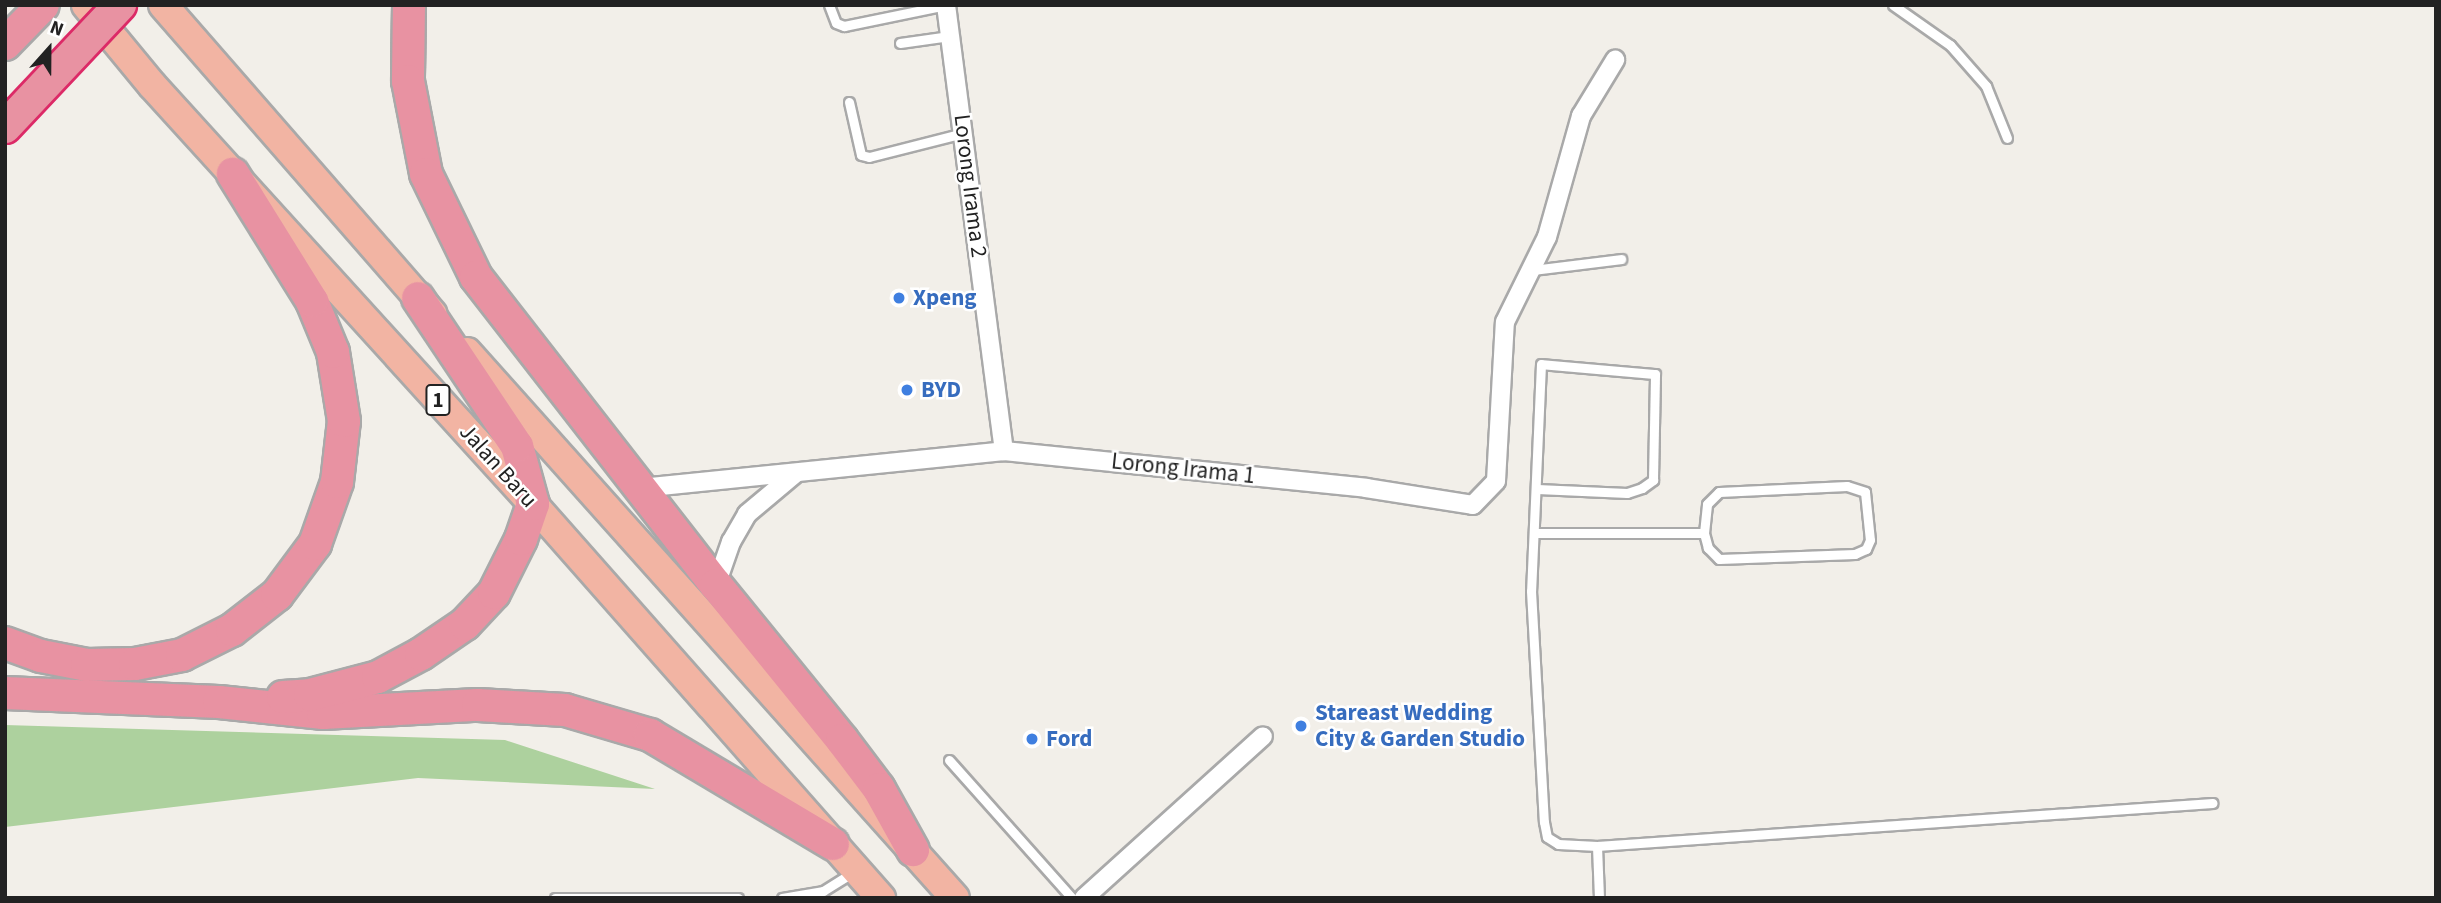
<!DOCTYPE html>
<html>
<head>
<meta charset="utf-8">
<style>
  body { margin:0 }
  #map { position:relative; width:2441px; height:903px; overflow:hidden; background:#f2efe9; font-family:"Source Sans 3",sans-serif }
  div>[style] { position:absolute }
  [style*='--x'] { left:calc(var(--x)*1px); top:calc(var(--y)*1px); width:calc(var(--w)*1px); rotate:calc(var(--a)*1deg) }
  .forest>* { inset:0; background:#add19e }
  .roads { filter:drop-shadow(2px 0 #a9a9a9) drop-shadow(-2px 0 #a9a9a9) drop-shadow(0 2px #a9a9a9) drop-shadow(0 -2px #a9a9a9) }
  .service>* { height:9px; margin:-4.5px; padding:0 4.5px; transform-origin:4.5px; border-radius:4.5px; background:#fff }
  .minor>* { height:18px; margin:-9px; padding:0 9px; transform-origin:9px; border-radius:9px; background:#fff }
  .trunk>* { height:28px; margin:-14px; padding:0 14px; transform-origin:14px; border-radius:14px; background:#f2b4a3 }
  .motorway>* { height:32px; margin:-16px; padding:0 16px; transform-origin:16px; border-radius:16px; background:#e892a2 }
  .bridges { filter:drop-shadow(2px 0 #dc2a67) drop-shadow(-2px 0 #dc2a67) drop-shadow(0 2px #dc2a67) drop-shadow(0 -2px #dc2a67) }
  .motorway-bridge>* { height:32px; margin:-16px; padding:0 16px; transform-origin:16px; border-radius:16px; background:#e892a2 }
  .dots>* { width:19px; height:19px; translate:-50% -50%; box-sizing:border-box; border:4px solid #fff; border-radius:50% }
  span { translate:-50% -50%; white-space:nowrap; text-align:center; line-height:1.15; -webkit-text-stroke:5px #fff; paint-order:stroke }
  .shield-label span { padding:2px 5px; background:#fff; border:2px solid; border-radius:5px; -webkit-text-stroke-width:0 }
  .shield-label { font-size:21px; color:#222; font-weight:700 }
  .street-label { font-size:23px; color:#222 }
  .shop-label { font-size:23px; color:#366cbe; font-weight:700 }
  .left { translate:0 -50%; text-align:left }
  .frame { position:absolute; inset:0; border:7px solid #222; pointer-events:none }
  .north { position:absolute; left:14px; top:14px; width:70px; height:70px; -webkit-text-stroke:5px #fff; paint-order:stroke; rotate:21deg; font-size:19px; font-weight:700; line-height:28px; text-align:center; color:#222 }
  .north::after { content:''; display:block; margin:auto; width:24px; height:32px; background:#222; clip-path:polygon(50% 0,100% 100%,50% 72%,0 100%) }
</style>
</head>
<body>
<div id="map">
  <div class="forest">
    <i style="clip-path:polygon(5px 725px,505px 740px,655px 789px,418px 778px,5px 827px)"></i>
  </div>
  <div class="roads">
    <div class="service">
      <i style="--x:829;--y:5;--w:19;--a:69"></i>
      <i style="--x:836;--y:23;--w:9;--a:21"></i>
      <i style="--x:844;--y:26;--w:104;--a:-11.6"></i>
      <i style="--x:1893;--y:5;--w:70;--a:35.1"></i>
      <i style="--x:1950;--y:45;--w:55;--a:48.7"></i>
      <i style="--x:1986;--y:86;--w:56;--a:68"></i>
      <i style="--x:900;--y:43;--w:50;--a:-8"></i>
      <i style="--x:849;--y:102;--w:54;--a:77.2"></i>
      <i style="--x:861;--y:155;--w:8;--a:14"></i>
      <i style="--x:869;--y:157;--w:98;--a:-14.2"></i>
      <i style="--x:1533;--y:270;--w:89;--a:-7.1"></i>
      <i style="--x:1847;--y:486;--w:19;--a:18"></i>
      <i style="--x:1865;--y:492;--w:48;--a:84.1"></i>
      <i style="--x:1870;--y:540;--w:10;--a:114"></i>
      <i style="--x:1866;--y:549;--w:12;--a:156"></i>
      <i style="--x:1855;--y:554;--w:136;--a:177.9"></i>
      <i style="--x:1719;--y:559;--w:16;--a:-135"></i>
      <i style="--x:1708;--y:548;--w:16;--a:-105"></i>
      <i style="--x:1704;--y:533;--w:29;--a:-84"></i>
      <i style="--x:1707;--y:504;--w:17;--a:-45"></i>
      <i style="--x:1719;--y:492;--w:128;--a:-2.7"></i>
      <i style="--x:1537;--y:489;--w:90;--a:2.5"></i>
      <i style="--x:1627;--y:493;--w:16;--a:-18"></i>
      <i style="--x:1642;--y:488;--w:14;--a:-36"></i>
      <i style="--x:1653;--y:480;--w:106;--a:-88.9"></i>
      <i style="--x:1655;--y:374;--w:114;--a:-175"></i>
      <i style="--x:1541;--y:364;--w:227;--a:92.5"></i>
      <i style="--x:1531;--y:591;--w:231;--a:86.8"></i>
      <i style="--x:1544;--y:822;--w:15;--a:79"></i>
      <i style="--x:1547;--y:837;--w:13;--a:32"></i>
      <i style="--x:1558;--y:844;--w:39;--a:3"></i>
      <i style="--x:1597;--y:846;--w:617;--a:-4"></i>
      <i style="--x:1535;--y:533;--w:169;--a:0"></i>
      <i style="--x:949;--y:760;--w:185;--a:48.3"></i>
      <i style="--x:1597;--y:846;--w:52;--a:87.8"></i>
      <i style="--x:555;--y:898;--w:183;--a:0"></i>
      <i style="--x:782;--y:898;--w:42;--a:-9.7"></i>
      <i style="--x:823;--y:891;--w:38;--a:-32"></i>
    </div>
    <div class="minor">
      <i style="--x:946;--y:5;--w:450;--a:82.6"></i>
      <i style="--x:641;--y:488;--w:365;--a:-5.8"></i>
      <i style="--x:1004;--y:451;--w:364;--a:5.8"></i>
      <i style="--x:1366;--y:488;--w:108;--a:9"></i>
      <i style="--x:1473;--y:505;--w:33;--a:-46"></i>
      <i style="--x:1496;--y:481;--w:159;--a:-86.8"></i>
      <i style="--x:1505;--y:322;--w:95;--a:-63.7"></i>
      <i style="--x:1547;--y:237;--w:126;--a:-74.3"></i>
      <i style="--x:1581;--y:116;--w:66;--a:-58.7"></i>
      <i style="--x:716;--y:585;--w:46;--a:-70.8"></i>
      <i style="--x:731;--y:542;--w:32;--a:-60"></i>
      <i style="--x:747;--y:514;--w:64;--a:-39.9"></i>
      <i style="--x:1084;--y:898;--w:241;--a:-42.1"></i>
    </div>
    <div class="trunk">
      <i style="--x:86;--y:5;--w:104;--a:50.5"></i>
      <i style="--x:152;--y:85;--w:566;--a:47.72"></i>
      <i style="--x:533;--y:504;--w:526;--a:48.55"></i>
      <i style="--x:163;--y:5;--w:410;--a:48.9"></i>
      <i style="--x:467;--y:352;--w:732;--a:48.21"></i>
    </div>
    <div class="motorway">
      <i style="--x:409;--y:5;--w:76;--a:90.8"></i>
      <i style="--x:408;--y:81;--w:95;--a:79"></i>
      <i style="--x:426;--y:174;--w:114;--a:64.1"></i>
      <i style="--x:476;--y:277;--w:390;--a:52.1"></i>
      <i style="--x:716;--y:585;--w:200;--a:50.9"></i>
      <i style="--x:842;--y:740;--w:61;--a:52.9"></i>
      <i style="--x:879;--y:789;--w:70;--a:60.9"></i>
      <i style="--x:5;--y:44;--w:54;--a:-45.7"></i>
      <i style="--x:5;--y:643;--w:38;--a:20"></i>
      <i style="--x:41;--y:656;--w:47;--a:11.1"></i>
      <i style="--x:87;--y:665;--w:48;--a:-1.2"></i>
      <i style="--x:135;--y:664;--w:48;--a:-10.8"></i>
      <i style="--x:182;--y:655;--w:56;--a:-26.6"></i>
      <i style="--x:232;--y:630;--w:57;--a:-37.9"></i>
      <i style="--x:277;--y:595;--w:64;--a:-53.3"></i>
      <i style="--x:315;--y:544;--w:66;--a:-70.5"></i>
      <i style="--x:337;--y:482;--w:61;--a:-83.5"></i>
      <i style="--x:344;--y:421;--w:70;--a:-99.1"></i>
      <i style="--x:333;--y:352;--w:55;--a:-112.4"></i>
      <i style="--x:312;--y:301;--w:150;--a:-121.9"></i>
      <i style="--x:5;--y:693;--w:214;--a:2.4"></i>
      <i style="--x:219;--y:702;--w:105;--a:6"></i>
      <i style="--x:323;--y:713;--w:155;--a:-3"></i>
      <i style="--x:478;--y:705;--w:87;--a:3.3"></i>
      <i style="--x:565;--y:710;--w:89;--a:16.4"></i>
      <i style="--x:650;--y:735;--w:213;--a:30.8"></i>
      <i style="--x:283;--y:697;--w:27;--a:-4"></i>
      <i style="--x:310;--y:695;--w:70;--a:-14.8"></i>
      <i style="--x:378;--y:677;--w:49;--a:-28.1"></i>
      <i style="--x:421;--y:654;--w:53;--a:-34.3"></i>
      <i style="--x:465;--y:624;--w:42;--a:-46.9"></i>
      <i style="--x:494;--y:593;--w:60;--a:-63.4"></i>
      <i style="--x:521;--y:539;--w:37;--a:-71"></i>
      <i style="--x:533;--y:504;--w:60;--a:-105.4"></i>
      <i style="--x:517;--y:446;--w:178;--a:-123.8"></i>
    </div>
  </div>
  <div class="bridges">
    <div class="motorway-bridge">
      <i style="--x:5;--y:127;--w:168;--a:-46.7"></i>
    </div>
  </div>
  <div class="dots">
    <i style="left:899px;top:298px;background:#3f7fe0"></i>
    <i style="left:907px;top:390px;background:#3f7fe0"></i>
    <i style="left:1301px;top:726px;background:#3f7fe0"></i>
    <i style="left:1032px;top:739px;background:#3f7fe0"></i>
  </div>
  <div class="shield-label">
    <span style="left:438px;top:400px">1</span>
  </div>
  <div class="street-label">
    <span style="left:970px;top:186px;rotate:83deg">Lorong Irama 2</span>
    <span style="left:498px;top:466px;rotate:48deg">Jalan Baru</span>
    <span style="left:1183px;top:469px;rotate:6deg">Lorong Irama 1</span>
  </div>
  <div class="shop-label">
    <span class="left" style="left:913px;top:298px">Xpeng</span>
    <span class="left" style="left:921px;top:390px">BYD</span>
    <span class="left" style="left:1315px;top:726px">Stareast Wedding<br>City &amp; Garden Studio</span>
    <span class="left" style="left:1046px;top:739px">Ford</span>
  </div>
  <div class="frame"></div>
  <div class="north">N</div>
</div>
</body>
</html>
